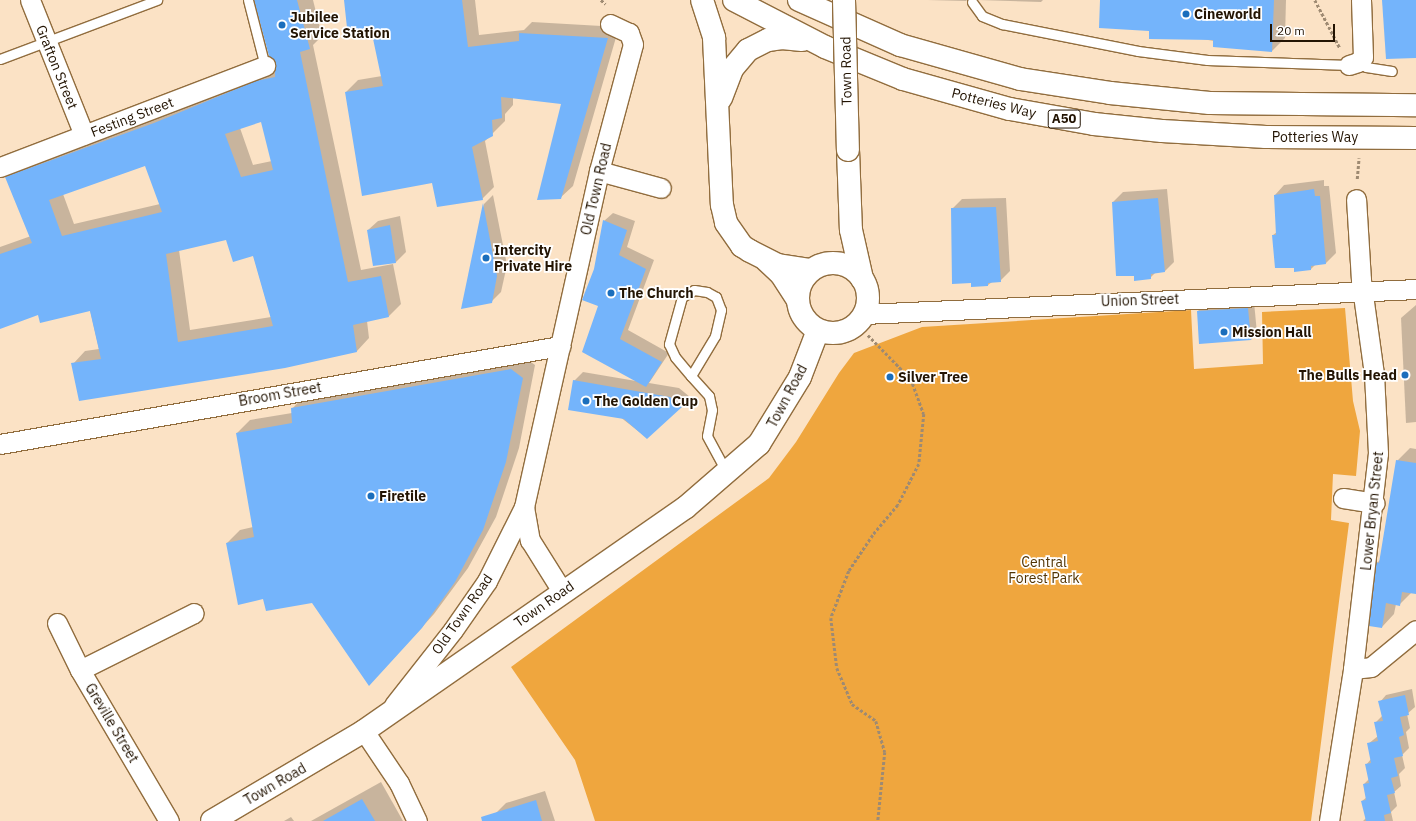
<!DOCTYPE html>
<html>
<head>
<meta charset="utf-8">
<style>
  body { margin:0 }
  #map { position:relative; width:1416px; height:821px; overflow:hidden; background:#fbe2c5; font-family:"IBM Plex Sans",sans-serif }
  div>[style] { position:absolute }
  [style*='--x'] { left:calc(var(--x)*1px); top:calc(var(--y)*1px); width:calc(var(--w)*1px); rotate:calc(var(--a)*1deg) }
  .green>* { inset:0; background:#efa63e }
  .shadow>* { inset:0; background:#0003 }
  .building>* { inset:0; background:#74b4fb }
  .path>* { height:2.5px; margin-top:-1.25px; transform-origin:0; background:repeating-linear-gradient(90deg,#9e8a72 0 3px,transparent 0 5px) }
  .roads { filter:drop-shadow(1px 0 #916d3e) drop-shadow(-1px 0 #916d3e) drop-shadow(0 1px #916d3e) drop-shadow(0 -1px #916d3e) }
  .lane>* { height:9px; margin:-4.5px; padding:0 4.5px; transform-origin:4.5px; border-radius:4.5px; background:#fff }
  .street>* { height:19px; margin:-9.5px; padding:0 9.5px; transform-origin:9.5px; border-radius:9.5px; background:#fff }
  .secondary>* { height:22px; margin:-11px; padding:0 11px; transform-origin:11px; border-radius:11px; background:#fff }
  .secondary>.ring { margin:-11px; padding:0; box-sizing:content-box; background:none; border:22px solid #fff; border-radius:50% }
  .highway>* { height:22px; margin:-11px; padding:0 11px; transform-origin:11px; border-radius:11px; background:#fff }
  .bridges { filter:drop-shadow(1px 0 #916d3e) drop-shadow(-1px 0 #916d3e) drop-shadow(0 1px #916d3e) drop-shadow(0 -1px #916d3e) }
  .secondary-bridge>* { height:22px; margin:-11px; padding:0 11px; transform-origin:11px; border-radius:11px; background:#fff }
  .dots>* { width:11px; height:11px; translate:-50% -50%; box-sizing:border-box; border:2px solid #fff; border-radius:50% }
  span { translate:-50% -50%; white-space:nowrap; text-align:center; line-height:1.15; -webkit-text-stroke:3.5px #fff; paint-order:stroke }
  .shield-label span { padding:1px 3px; background:#fff; border:1px solid; border-radius:3px; -webkit-text-stroke-width:0 }
  .shield-label { font-size:13px; color:#231403; font-weight:700 }
  .poi-label { font-size:14px; color:#231403; font-weight:700 }
  .left { translate:0 -50%; text-align:left }
  .right { translate:-100% -50%; text-align:right }
  .street-label { font-size:14px; color:#231403 }
  .park-label { font-size:14px; color:#523404 }
  .scale { position:absolute; left:1270px; top:24px; width:65px; height:18px; box-sizing:border-box; border:2px solid #231403; border-top:0; padding-left:5px; font-size:12px; line-height:14px; white-space:nowrap; color:#231403; -webkit-text-stroke:3px #fff; paint-order:stroke }
</style>
</head>
<body>
<div id="map">
  <div class="green">
    <i style="clip-path:polygon(1345px 308px,1353px 401px,1360px 431px,1356px 476px,1333px 474px,1331px 520px,1349px 523px,1311px 821px,595px 821px,575px 760px,511px 667px,769px 478px,796px 442px,839px 373px,854px 353px,922px 327px,1191px 310px,1194px 369px,1263px 364px,1262px 312px)"></i>
  </div>
  <div class="shadow">
    <i style="clip-path:polygon(evenodd,254px 0,313px 0,322px 36px,313px 45px,361px 270px,393px 264px,401px 304px,389px 316px,367px 321px,369px 338px,357px 351px,285px 367px,73px 364px,85px 351px,99px 349px,90px 310px,38px 313px,0 328px,0 247px,31px 236px,6px 177px,19px 165px,276px 68px,276px 62px,254px 0,262px 121px,272px 161px,253px 165px,240px 128px,262px 121px,254px 0,146px 165px,160px 204px,74px 224px,63px 194px,146px 165px,254px 0,226px 239px,253px 254px,271px 317px,190px 330px,179px 250px,226px 239px)"></i>
    <i style="clip-path:polygon(345px 0,475px 0,479px 35px,524px 30px,532px 22px,619px 27px,573px 186px,560px 198px,562px 103px,513px 97px,513px 105px,505px 114px,505px 121px,485px 141px,494px 187px,482px 199px,346px 92px,358px 80px,382px 76px,373px 33px)"></i>
    <i style="clip-path:polygon(927px 0,967px 0,966px 1px)"></i>
    <i style="clip-path:polygon(978px 0,1043px 0,1041px 2px)"></i>
    <i style="clip-path:polygon(1101px 0,1286px 0,1285px 38px,1272px 51px,1150px 30px)"></i>
    <i style="clip-path:polygon(1324px 180px,1324px 186px,1329px 186px,1336px 253px,1326px 263px,1316px 264px,1311px 269px,1295px 267px,1273px 235px,1277px 232px,1275px 195px,1284px 185px)"></i>
    <i style="clip-path:polygon(1167px 189px,1174px 262px,1164px 272px,1156px 272px,1150px 278px,1134px 275px,1113px 202px,1123px 192px)"></i>
    <i style="clip-path:polygon(493px 195px,507px 265px,501px 292px,491px 302px,462px 308px,484px 204px)"></i>
    <i style="clip-path:polygon(1006px 198px,1010px 271px,1000px 281px,992px 282px,988px 285px,972px 282px,952px 209px,962px 199px)"></i>
    <i style="clip-path:polygon(613px 213px,635px 221px,627px 247px,654px 260px,628px 330px,669px 353px,649px 383px,679px 388px,690px 397px,647px 438px,574px 381px,583px 372px,636px 381px,599px 306px,595px 269px,604px 221px)"></i>
    <i style="clip-path:polygon(400px 216px,406px 252px,396px 262px,374px 265px,368px 230px,378px 221px)"></i>
    <i style="clip-path:polygon(1254px 302px,1257px 333px,1251px 340px,1198px 311px,1204px 305px)"></i>
    <i style="clip-path:polygon(1416px 305px,1416px 422px,1406px 423px,1401px 318px)"></i>
    <i style="clip-path:polygon(524px 357px,535px 365px,519px 448px,496px 517px,468px 568px,434px 614px,381px 672px,312px 602px,264px 598px,227px 543px,240px 530px,253px 527px,237px 433px,250px 420px,292px 413px,292px 409px,304px 396px)"></i>
    <i style="clip-path:polygon(1410px 448px,1416px 449px,1416px 593px,1412px 592px,1399px 605px,1396px 604px,1394px 614px,1382px 627px,1377px 563px,1381px 559px,1397px 461px)"></i>
    <i style="clip-path:polygon(1412px 689px,1415px 707px,1407px 714px,1410px 728px,1406px 732px,1409px 748px,1402px 755px,1405px 768px,1399px 774px,1401px 786px,1394px 792px,1397px 806px,1391px 812px,1393px 821px,1363px 821px,1366px 818px,1362px 801px,1367px 797px,1364px 784px,1369px 779px,1366px 765px,1371px 759px,1368px 744px,1378px 736px,1375px 723px,1382px 716px,1380px 702px,1386px 695px)"></i>
    <i style="clip-path:polygon(381px 782px,403px 821px,311px 821px)"></i>
    <i style="clip-path:polygon(545px 791px,555px 821px,499px 821px,496px 813px,506px 803px)"></i>
    <i style="clip-path:polygon(291px 817px,294px 821px,284px 821px)"></i>
  </div>
  <div class="building">
    <i style="clip-path:polygon(evenodd,254px 0,297px 0,310px 49px,300px 52px,348px 282px,381px 276px,389px 317px,353px 325px,357px 352px,285px 368px,79px 401px,71px 363px,101px 359px,90px 311px,40px 323px,38px 315px,0 329px,0 254px,32px 243px,5px 177px,154px 123px,256px 81px,275px 77px,275px 62px,269px 56px,254px 0,261px 122px,273px 170px,241px 177px,225px 134px,261px 122px,254px 0,145px 166px,162px 212px,62px 236px,49px 200px,145px 166px,254px 0,226px 240px,233px 262px,253px 256px,273px 326px,178px 342px,166px 254px,226px 240px)"></i>
    <i style="clip-path:polygon(344px 0,462px 0,468px 47px,519px 41px,519px 33px,608px 38px,561px 199px,537px 200px,561px 104px,501px 97px,502px 118px,492px 120px,493px 136px,472px 147px,483px 200px,437px 207px,432px 183px,362px 196px,345px 92px,383px 86px,372px 34px,348px 37px)"></i>
    <i style="clip-path:polygon(1100px 0,1274px 0,1272px 52px,1213px 47px,1213px 40px,1149px 39px,1149px 31px,1099px 28px)"></i>
    <i style="clip-path:polygon(1382px 0,1416px 0,1416px 58px,1386px 59px)"></i>
    <i style="clip-path:polygon(1314px 189px,1315px 196px,1320px 196px,1326px 264px,1311px 266px,1311px 270px,1294px 272px,1294px 268px,1275px 268px,1272px 235px,1276px 235px,1274px 195px)"></i>
    <i style="clip-path:polygon(1158px 198px,1165px 272px,1151px 274px,1151px 279px,1134px 281px,1134px 276px,1116px 276px,1112px 202px)"></i>
    <i style="clip-path:polygon(483px 203px,497px 276px,492px 303px,461px 309px)"></i>
    <i style="clip-path:polygon(996px 207px,1001px 282px,988px 283px,988px 286px,971px 287px,971px 283px,952px 284px,951px 208px)"></i>
    <i style="clip-path:polygon(603px 220px,627px 230px,619px 255px,646px 269px,620px 339px,662px 362px,646px 387px,582px 352px,598px 306px,582px 300px,594px 269px)"></i>
    <i style="clip-path:polygon(390px 225px,396px 263px,373px 266px,367px 230px)"></i>
    <i style="clip-path:polygon(1248px 308px,1251px 340px,1199px 344px,1197px 311px)"></i>
    <i style="clip-path:polygon(511px 369px,523px 378px,506px 462px,483px 530px,455px 582px,422px 628px,369px 686px,312px 603px,266px 611px,263px 599px,238px 605px,226px 543px,254px 537px,236px 433px,292px 423px,291px 408px)"></i>
    <i style="clip-path:polygon(573px 380px,670px 397px,682px 407px,647px 439px,624px 419px,568px 410px)"></i>
    <i style="clip-path:polygon(1396px 460px,1416px 463px,1416px 594px,1402px 592px,1400px 606px,1386px 603px,1382px 628px,1369px 626px,1376px 562px,1379px 563px)"></i>
    <i style="clip-path:polygon(1405px 695px,1409px 715px,1400px 717px,1404px 735px,1399px 737px,1403px 756px,1394px 758px,1398px 776px,1391px 778px,1395px 793px,1387px 795px,1391px 813px,1384px 815px,1385px 821px,1366px 821px,1361px 801px,1366px 800px,1363px 784px,1369px 783px,1365px 764px,1371px 763px,1367px 743px,1378px 741px,1374px 722px,1383px 721px,1378px 701px)"></i>
    <i style="clip-path:polygon(362px 799px,375px 821px,323px 821px)"></i>
    <i style="clip-path:polygon(536px 800px,542px 821px,482px 821px,481px 817px)"></i>
  </div>
  <div class="path">
    <i style="--x:601;--y:0;--w:6;--a:39"></i>
    <i style="--x:1315;--y:0;--w:54;--a:62.5"></i>
    <i style="--x:1357;--y:179;--w:21;--a:-85"></i>
    <i style="--x:868;--y:335;--w:62;--a:45.7"></i>
    <i style="--x:911;--y:379;--w:37;--a:70"></i>
    <i style="--x:924;--y:414;--w:50;--a:95.7"></i>
    <i style="--x:919;--y:464;--w:46;--a:117.1"></i>
    <i style="--x:898;--y:505;--w:39;--a:130"></i>
    <i style="--x:873;--y:535;--w:43;--a:123.7"></i>
    <i style="--x:849;--y:571;--w:50;--a:111"></i>
    <i style="--x:831;--y:618;--w:50;--a:83.2"></i>
    <i style="--x:837;--y:668;--w:39;--a:67"></i>
    <i style="--x:852;--y:704;--w:29;--a:35"></i>
    <i style="--x:876;--y:721;--w:32;--a:74"></i>
    <i style="--x:885;--y:752;--w:69;--a:95.8"></i>
  </div>
  <div class="roads">
    <div class="lane">
      <i style="--x:248;--y:0;--w:68;--a:75.6"></i>
      <i style="--x:972;--y:2;--w:17;--a:54"></i>
      <i style="--x:982;--y:16;--w:22;--a:22"></i>
      <i style="--x:1002;--y:24;--w:139;--a:11.2"></i>
      <i style="--x:1138;--y:51;--w:70;--a:7.4"></i>
      <i style="--x:1207;--y:60;--w:142;--a:2"></i>
      <i style="--x:0;--y:59;--w:168;--a:-20.6"></i>
      <i style="--x:1358;--y:62;--w:9;--a:32"></i>
      <i style="--x:1366;--y:67;--w:26;--a:9"></i>
      <i style="--x:691;--y:376;--w:47;--a:-59"></i>
      <i style="--x:715;--y:336;--w:27;--a:-77"></i>
      <i style="--x:721;--y:310;--w:14;--a:-111"></i>
      <i style="--x:716;--y:297;--w:10;--a:-151"></i>
      <i style="--x:707;--y:292;--w:13;--a:-171"></i>
      <i style="--x:694;--y:290;--w:14;--a:150"></i>
      <i style="--x:682;--y:297;--w:49;--a:105.5"></i>
      <i style="--x:669;--y:344;--w:14;--a:65"></i>
      <i style="--x:675;--y:357;--w:25;--a:50"></i>
      <i style="--x:691;--y:376;--w:27;--a:48"></i>
      <i style="--x:709;--y:396;--w:14;--a:78"></i>
      <i style="--x:712;--y:410;--w:26;--a:101"></i>
      <i style="--x:707;--y:436;--w:42;--a:61.6"></i>
    </div>
    <div class="street">
      <i style="--x:30;--y:0;--w:145;--a:68.2"></i>
      <i style="--x:1349;--y:65;--w:9;--a:-18"></i>
      <i style="--x:1358;--y:62;--w:7;--a:-45"></i>
      <i style="--x:1363;--y:57;--w:57;--a:-92"></i>
      <i style="--x:0;--y:167;--w:284;--a:-20.9"></i>
      <i style="--x:599;--y:171;--w:64;--a:15.3"></i>
      <i style="--x:864;--y:314;--w:553;--a:-2.59"></i>
      <i style="--x:0;--y:444;--w:569;--a:-9.93"></i>
      <i style="--x:1343;--y:498;--w:32;--a:9"></i>
      <i style="--x:524;--y:507;--w:34;--a:80"></i>
      <i style="--x:530;--y:540;--w:60;--a:57.9"></i>
      <i style="--x:57;--y:623;--w:52;--a:63.9"></i>
      <i style="--x:80;--y:670;--w:175;--a:59.5"></i>
      <i style="--x:1353;--y:669;--w:18;--a:-6"></i>
      <i style="--x:1371;--y:667;--w:58;--a:-39.4"></i>
      <i style="--x:80;--y:670;--w:127;--a:-26.6"></i>
      <i style="--x:394;--y:705;--w:95;--a:-51.8"></i>
      <i style="--x:453;--y:630;--w:60;--a:-55.2"></i>
      <i style="--x:487;--y:581;--w:83;--a:-63.4"></i>
      <i style="--x:524;--y:507;--w:344;--a:-77.4"></i>
      <i style="--x:599;--y:171;--w:131;--a:-75"></i>
      <i style="--x:633;--y:44;--w:12;--a:-110"></i>
      <i style="--x:629;--y:33;--w:21;--a:-155"></i>
      <i style="--x:364;--y:731;--w:63;--a:56.1"></i>
      <i style="--x:399;--y:783;--w:42;--a:64.7"></i>
      <i style="--x:1329;--y:821;--w:154;--a:-81"></i>
      <i style="--x:1353;--y:669;--w:217;--a:-83.4"></i>
      <i style="--x:1378;--y:453;--w:79;--a:-92.9"></i>
      <i style="--x:1374;--y:374;--w:95;--a:-97.9"></i>
      <i style="--x:1361;--y:280;--w:81;--a:-93.5"></i>
    </div>
    <div class="secondary">
      <i style="--x:848;--y:150;--w:80;--a:87.9"></i>
      <i style="--x:851;--y:230;--w:50;--a:77.3"></i>
      <i class="ring" style="left:798px;top:263px;width:48px;height:48px"></i>
      <i style="--x:212;--y:821;--w:177;--a:-30.6"></i>
      <i style="--x:364;--y:731;--w:391;--a:-34.8"></i>
      <i style="--x:685;--y:508;--w:98;--a:-40.9"></i>
      <i style="--x:759;--y:444;--w:79;--a:-58.5"></i>
      <i style="--x:800;--y:377;--w:50;--a:-69"></i>
    </div>
    <div class="highway">
      <i style="--x:702;--y:0;--w:40;--a:72"></i>
      <i style="--x:714;--y:38;--w:167;--a:87.3"></i>
      <i style="--x:722;--y:205;--w:18;--a:77"></i>
      <i style="--x:726;--y:223;--w:28;--a:55"></i>
      <i style="--x:742;--y:246;--w:9;--a:32"></i>
      <i style="--x:750;--y:251;--w:31;--a:27"></i>
      <i style="--x:778;--y:265;--w:33;--a:9"></i>
      <i style="--x:734;--y:0;--w:102;--a:27.3"></i>
      <i style="--x:825;--y:47;--w:84;--a:22.3"></i>
      <i style="--x:903;--y:79;--w:111;--a:15.7"></i>
      <i style="--x:1010;--y:109;--w:85;--a:10.1"></i>
      <i style="--x:1094;--y:124;--w:68;--a:5.9"></i>
      <i style="--x:1162;--y:131;--w:104;--a:3.3"></i>
      <i style="--x:1266;--y:137;--w:150;--a:0.4"></i>
      <i style="--x:799;--y:0;--w:111;--a:24"></i>
      <i style="--x:900;--y:45;--w:125;--a:15.8"></i>
      <i style="--x:1020;--y:79;--w:91;--a:8.8"></i>
      <i style="--x:1110;--y:93;--w:100;--a:5.7"></i>
      <i style="--x:1210;--y:103;--w:206;--a:0.6"></i>
      <i style="--x:721;--y:98;--w:31;--a:-69"></i>
      <i style="--x:732;--y:69;--w:25;--a:-50"></i>
      <i style="--x:748;--y:50;--w:22;--a:-27"></i>
      <i style="--x:768;--y:40;--w:14;--a:-8"></i>
      <i style="--x:782;--y:38;--w:20;--a:6"></i>
      <i style="--x:767;--y:261;--w:19;--a:43"></i>
      <i style="--x:781;--y:274;--w:30;--a:57"></i>
    </div>
  </div>
  <div class="bridges">
    <div class="secondary-bridge">
      <i style="--x:844;--y:0;--w:150;--a:88.5"></i>
    </div>
  </div>
  <div class="dots">
    <i style="left:1186px;top:14px;background:#1b6ebc"></i>
    <i style="left:282px;top:25px;background:#1b6ebc"></i>
    <i style="left:486px;top:258px;background:#1b6ebc"></i>
    <i style="left:611px;top:293px;background:#1b6ebc"></i>
    <i style="left:1224px;top:332px;background:#1b6ebc"></i>
    <i style="left:1405px;top:375px;background:#1b6ebc"></i>
    <i style="left:890px;top:377px;background:#1b6ebc"></i>
    <i style="left:586px;top:401px;background:#1b6ebc"></i>
    <i style="left:371px;top:496px;background:#1b6ebc"></i>
  </div>
  <div class="shield-label">
    <span style="left:1064px;top:119px">A50</span>
  </div>
  <div class="poi-label">
    <span class="left" style="left:1194px;top:14px">Cineworld</span>
    <span class="left" style="left:290px;top:25px">Jubilee<br>Service Station</span>
    <span class="left" style="left:494px;top:258px">Intercity<br>Private Hire</span>
    <span class="left" style="left:619px;top:293px">The Church</span>
    <span class="left" style="left:1232px;top:332px">Mission Hall</span>
    <span class="right" style="left:1397px;top:375px">The Bulls Head</span>
    <span class="left" style="left:898px;top:377px">Silver Tree</span>
    <span class="left" style="left:594px;top:401px">The Golden Cup</span>
    <span class="left" style="left:379px;top:496px">Firetile</span>
  </div>
  <div class="street-label">
    <span style="left:57px;top:67px;rotate:68deg">Grafton Street</span>
    <span style="left:846px;top:71px;rotate:-91deg">Town Road</span>
    <span style="left:994px;top:103px;rotate:14deg">Potteries Way</span>
    <span style="left:132px;top:117px;rotate:-21deg">Festing Street</span>
    <span style="left:1315px;top:137px">Potteries Way</span>
    <span style="left:596px;top:189px;rotate:-77deg">Old Town Road</span>
    <span style="left:1140px;top:300px;rotate:-2deg">Union Street</span>
    <span style="left:280px;top:394px;rotate:-10deg">Broom Street</span>
    <span style="left:787px;top:396px;rotate:-62deg">Town Road</span>
    <span style="left:1372px;top:511px;rotate:-84deg">Lower Bryan Street</span>
    <span style="left:544px;top:604px;rotate:-35deg">Town Road</span>
    <span style="left:462px;top:614px;rotate:-55deg">Old Town Road</span>
    <span style="left:112px;top:723px;rotate:59deg">Greville Street</span>
    <span style="left:275px;top:784px;rotate:-30deg">Town Road</span>
  </div>
  <div class="park-label">
    <span style="left:1044px;top:570px">Central<br>Forest Park</span>
  </div>
  <div class="scale">20 m</div>
</div>
</body>
</html>
